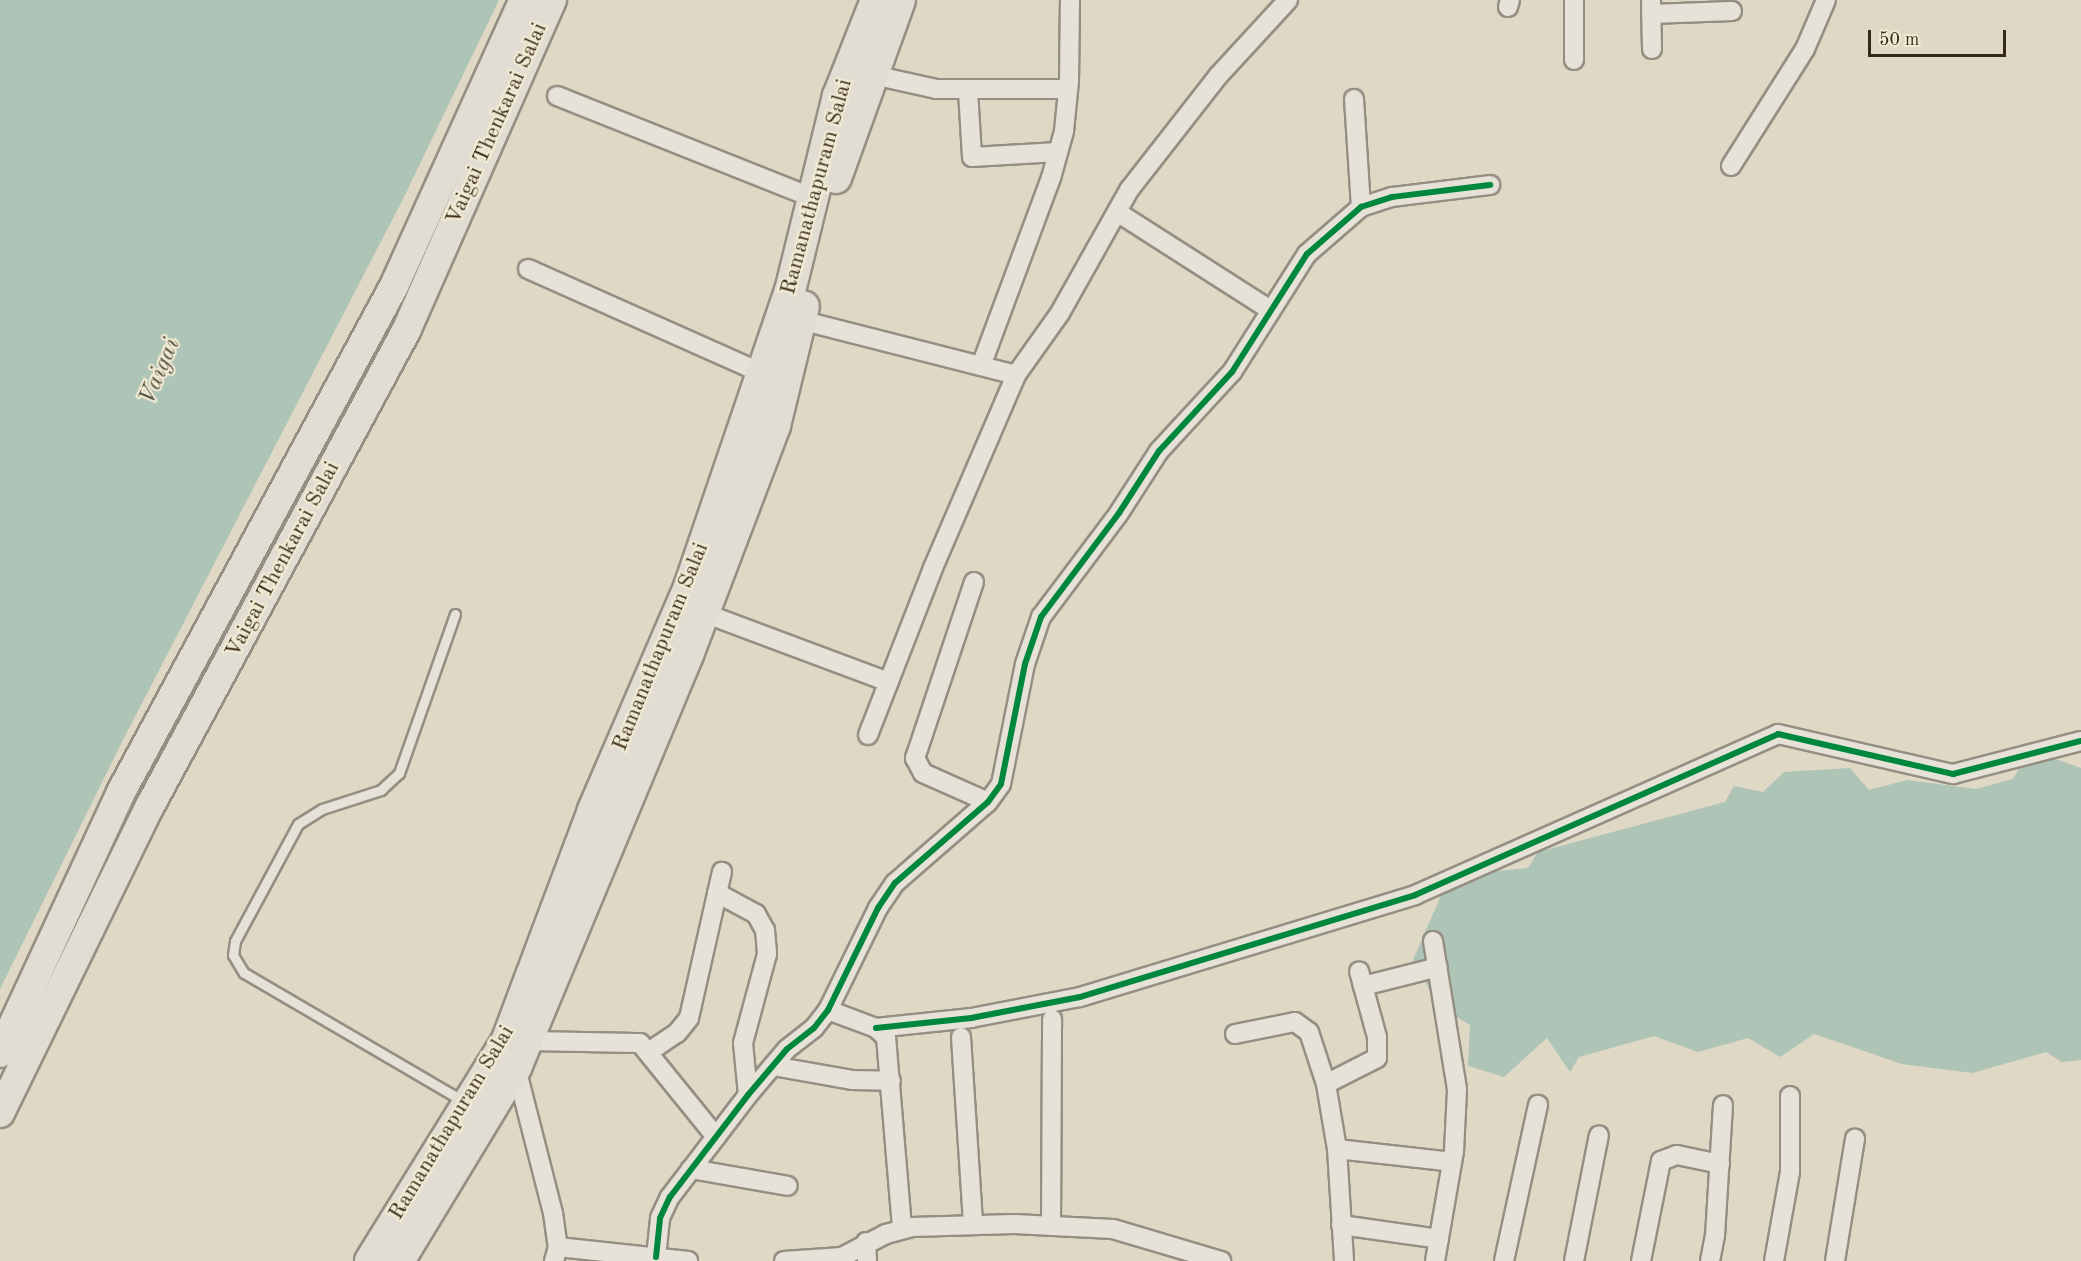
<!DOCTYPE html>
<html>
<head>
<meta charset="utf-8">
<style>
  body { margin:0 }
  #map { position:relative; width:2081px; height:1261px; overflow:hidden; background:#dfd8c4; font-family:"Old Standard TT",serif }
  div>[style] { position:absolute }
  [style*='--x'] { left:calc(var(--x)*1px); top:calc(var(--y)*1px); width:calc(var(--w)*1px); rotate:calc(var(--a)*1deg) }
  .water>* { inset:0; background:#adc4b7 }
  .roads { filter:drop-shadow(2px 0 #958f83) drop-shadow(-2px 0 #958f83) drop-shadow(0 2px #958f83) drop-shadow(0 -2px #958f83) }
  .service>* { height:9px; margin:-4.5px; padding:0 4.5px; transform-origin:4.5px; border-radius:4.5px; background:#e6e2d8 }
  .minor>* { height:18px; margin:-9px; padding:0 9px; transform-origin:9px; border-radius:9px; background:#e6e2d8 }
  .primary>* { height:28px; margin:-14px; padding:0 14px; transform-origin:14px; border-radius:14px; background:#e2ddd2 }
  .trunk>* { height:30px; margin:-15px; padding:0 15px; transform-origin:15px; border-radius:15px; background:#e2ddd2 }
  .cycleway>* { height:6px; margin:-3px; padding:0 3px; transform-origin:3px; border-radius:3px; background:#00873e }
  span { translate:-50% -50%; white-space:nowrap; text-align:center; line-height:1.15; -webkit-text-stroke:4.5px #f1ead2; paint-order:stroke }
  .street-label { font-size:22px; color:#37291a }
  .water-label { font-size:24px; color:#4f4e40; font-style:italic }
  .scale { position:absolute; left:1868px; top:30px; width:138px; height:27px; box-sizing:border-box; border:3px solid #37291a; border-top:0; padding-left:8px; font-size:18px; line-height:21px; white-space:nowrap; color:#37291a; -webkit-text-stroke:4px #f1ead2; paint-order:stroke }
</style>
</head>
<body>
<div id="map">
  <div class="water">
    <i style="clip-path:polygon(0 0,499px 0,403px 199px,124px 738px,0 989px)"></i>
    <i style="clip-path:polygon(2047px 756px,2081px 768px,2081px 1060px,2062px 1062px,2046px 1052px,1972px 1073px,1902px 1064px,1814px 1034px,1780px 1057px,1748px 1038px,1698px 1052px,1654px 1036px,1579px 1057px,1570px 1072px,1547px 1038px,1504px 1077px,1468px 1066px,1470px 1025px,1439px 1007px,1413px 960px,1450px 875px,1528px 868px,1538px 852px,1725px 802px,1734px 786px,1763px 792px,1784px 772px,1850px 768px,1869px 790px,1907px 780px,1976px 789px,2013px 779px,2022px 763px)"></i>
  </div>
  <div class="roads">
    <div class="service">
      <i style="--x:455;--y:614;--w:169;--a:109.4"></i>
      <i style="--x:399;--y:773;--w:25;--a:137"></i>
      <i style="--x:381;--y:790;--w:62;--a:162.1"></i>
      <i style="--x:322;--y:809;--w:28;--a:148"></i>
      <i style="--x:298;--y:824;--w:133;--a:118.3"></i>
      <i style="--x:235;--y:941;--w:14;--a:98"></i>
      <i style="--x:233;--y:955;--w:21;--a:59"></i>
      <i style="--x:244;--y:973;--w:256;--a:30.3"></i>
    </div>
    <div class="minor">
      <i style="--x:1651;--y:0;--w:49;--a:88.8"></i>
      <i style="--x:1508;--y:7;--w:7;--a:-74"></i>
      <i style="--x:1651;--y:14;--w:81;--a:-2.1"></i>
      <i style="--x:1574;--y:60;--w:60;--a:-90"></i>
      <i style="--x:873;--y:75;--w:65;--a:12.5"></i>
      <i style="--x:936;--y:89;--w:132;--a:0"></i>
      <i style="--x:968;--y:91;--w:66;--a:86.5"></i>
      <i style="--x:972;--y:157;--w:86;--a:-3.3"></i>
      <i style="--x:557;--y:96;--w:276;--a:21.7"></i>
      <i style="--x:1354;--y:99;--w:108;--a:86.3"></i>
      <i style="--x:1731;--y:166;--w:138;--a:-57.7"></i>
      <i style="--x:1805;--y:49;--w:53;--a:-66.8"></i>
      <i style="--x:1117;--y:212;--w:182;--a:32.6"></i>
      <i style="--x:528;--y:269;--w:256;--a:24"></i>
      <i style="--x:800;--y:320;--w:223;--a:14.3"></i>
      <i style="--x:1016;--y:375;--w:76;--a:-54.6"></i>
      <i style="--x:1060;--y:313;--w:141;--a:-60.7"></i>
      <i style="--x:1129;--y:190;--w:146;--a:-52"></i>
      <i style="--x:1219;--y:75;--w:102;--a:-47.4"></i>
      <i style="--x:981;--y:366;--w:201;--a:-69.6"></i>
      <i style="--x:1051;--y:178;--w:49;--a:-74.5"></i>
      <i style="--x:1064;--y:131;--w:50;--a:-84.3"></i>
      <i style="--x:1069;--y:81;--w:81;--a:-89.3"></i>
      <i style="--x:974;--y:582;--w:186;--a:108.5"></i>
      <i style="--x:915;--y:758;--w:17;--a:62"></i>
      <i style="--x:923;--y:773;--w:71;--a:24"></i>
      <i style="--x:704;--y:613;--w:197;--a:20.5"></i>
      <i style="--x:868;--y:735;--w:179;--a:-68.7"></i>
      <i style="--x:933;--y:568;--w:210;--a:-66.7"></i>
      <i style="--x:717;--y:893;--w:44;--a:28.3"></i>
      <i style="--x:756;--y:914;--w:18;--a:61"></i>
      <i style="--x:765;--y:930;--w:24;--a:85"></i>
      <i style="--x:767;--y:954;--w:92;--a:105.1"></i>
      <i style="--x:743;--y:1043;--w:52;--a:84.5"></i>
      <i style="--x:1433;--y:941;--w:151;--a:80.8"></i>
      <i style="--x:1457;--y:1090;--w:61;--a:92.8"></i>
      <i style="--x:1454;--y:1151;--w:112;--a:99.8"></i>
      <i style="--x:1363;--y:986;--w:77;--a:-14.2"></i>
      <i style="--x:828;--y:1010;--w:51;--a:20.6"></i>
      <i style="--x:876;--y:1028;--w:13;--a:42"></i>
      <i style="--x:886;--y:1037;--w:193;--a:85.2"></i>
      <i style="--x:876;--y:1028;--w:96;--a:-6"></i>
      <i style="--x:971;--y:1018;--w:111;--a:-10.9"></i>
      <i style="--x:1080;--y:997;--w:350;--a:-16.9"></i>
      <i style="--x:1415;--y:895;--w:397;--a:-23.9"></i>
      <i style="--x:1778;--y:734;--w:180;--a:12.9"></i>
      <i style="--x:1953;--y:774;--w:132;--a:-14.5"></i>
      <i style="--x:1235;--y:1034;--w:61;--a:-11.3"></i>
      <i style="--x:1295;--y:1022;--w:17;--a:36"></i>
      <i style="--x:1309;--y:1032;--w:55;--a:71.9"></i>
      <i style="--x:1326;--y:1084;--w:66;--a:80.4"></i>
      <i style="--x:1337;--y:1149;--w:112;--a:86.4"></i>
      <i style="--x:961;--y:1037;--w:188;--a:86.3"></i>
      <i style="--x:526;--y:1041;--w:114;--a:1"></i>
      <i style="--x:640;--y:1043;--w:121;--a:51"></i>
      <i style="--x:650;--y:1051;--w:32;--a:-34"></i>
      <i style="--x:677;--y:1033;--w:19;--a:-51"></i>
      <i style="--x:689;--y:1018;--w:150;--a:-77.3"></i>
      <i style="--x:773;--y:1066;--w:80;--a:10"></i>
      <i style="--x:852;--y:1080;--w:39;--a:1"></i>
      <i style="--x:516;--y:1068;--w:150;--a:75.7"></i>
      <i style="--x:553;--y:1213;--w:34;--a:82"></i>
      <i style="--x:558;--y:1247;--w:15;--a:106"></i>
      <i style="--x:1326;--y:1084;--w:57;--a:-27"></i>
      <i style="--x:1377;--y:1058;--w:21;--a:-90"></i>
      <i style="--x:1377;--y:1037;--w:68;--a:-105.3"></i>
      <i style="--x:1337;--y:1149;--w:116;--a:6.4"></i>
      <i style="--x:691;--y:1169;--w:98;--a:9.9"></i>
      <i style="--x:1341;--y:1225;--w:99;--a:8.1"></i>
      <i style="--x:1051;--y:1226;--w:207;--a:-89.7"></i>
      <i style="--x:866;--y:1242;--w:19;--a:87"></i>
      <i style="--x:558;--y:1247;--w:131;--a:6.1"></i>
      <i style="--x:656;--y:1257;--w:39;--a:-84"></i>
      <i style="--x:660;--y:1218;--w:23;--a:-65"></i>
      <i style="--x:670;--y:1197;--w:128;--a:-52.6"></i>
      <i style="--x:748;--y:1095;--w:60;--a:-49.7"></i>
      <i style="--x:787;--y:1049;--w:34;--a:-38"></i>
      <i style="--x:814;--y:1028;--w:23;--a:-52"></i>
      <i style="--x:828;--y:1010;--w:114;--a:-63.9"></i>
      <i style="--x:878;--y:908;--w:30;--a:-56"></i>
      <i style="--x:895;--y:883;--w:123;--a:-41.1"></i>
      <i style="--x:988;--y:802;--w:22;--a:-54"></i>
      <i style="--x:1001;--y:784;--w:122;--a:-78.7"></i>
      <i style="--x:1025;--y:664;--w:50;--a:-71.2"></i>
      <i style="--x:1041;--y:617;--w:130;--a:-53.1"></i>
      <i style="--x:1119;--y:513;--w:74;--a:-57.2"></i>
      <i style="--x:1159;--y:451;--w:108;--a:-47.3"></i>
      <i style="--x:1232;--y:372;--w:140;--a:-57.6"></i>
      <i style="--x:1307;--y:254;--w:72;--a:-41"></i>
      <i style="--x:1361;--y:207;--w:33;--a:-18"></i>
      <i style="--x:1392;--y:197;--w:99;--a:-7"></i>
      <i style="--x:784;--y:1261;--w:58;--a:-3.9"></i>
      <i style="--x:842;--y:1257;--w:50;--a:-27.6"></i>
      <i style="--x:886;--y:1234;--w:27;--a:-15"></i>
      <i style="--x:912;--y:1227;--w:102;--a:-1.7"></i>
      <i style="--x:1014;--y:1224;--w:99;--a:2.9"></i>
      <i style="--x:1113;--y:1229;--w:113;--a:16.5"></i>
      <i style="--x:1504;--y:1261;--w:160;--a:-77.7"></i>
      <i style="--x:1574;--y:1261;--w:128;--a:-78.8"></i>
      <i style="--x:1641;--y:1261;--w:102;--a:-78.7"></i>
      <i style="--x:1661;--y:1161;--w:17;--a:-21"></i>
      <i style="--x:1677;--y:1155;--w:44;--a:11.8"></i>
      <i style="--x:1710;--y:1261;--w:25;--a:-79"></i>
      <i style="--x:1715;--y:1236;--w:131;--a:-86.5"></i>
      <i style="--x:1774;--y:1261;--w:90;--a:-79.8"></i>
      <i style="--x:1790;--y:1172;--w:76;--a:-90"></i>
      <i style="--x:1835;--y:1261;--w:124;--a:-80.7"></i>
    </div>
    <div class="primary">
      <i style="--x:0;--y:1053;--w:288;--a:-65.1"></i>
      <i style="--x:121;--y:792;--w:575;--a:-61.65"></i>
      <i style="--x:394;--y:286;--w:314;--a:-65.6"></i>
      <i style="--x:0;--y:1113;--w:342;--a:-64"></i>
      <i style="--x:150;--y:806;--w:540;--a:-61.68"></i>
      <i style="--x:406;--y:331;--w:362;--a:-66.2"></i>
    </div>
    <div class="trunk">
      <i style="--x:836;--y:178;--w:189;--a:-70.2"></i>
      <i style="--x:370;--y:1261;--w:258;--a:-58.2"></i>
      <i style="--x:506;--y:1042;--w:248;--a:-69.4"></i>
      <i style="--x:593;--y:810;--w:243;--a:-66.7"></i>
      <i style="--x:689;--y:587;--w:313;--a:-71.2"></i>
      <i style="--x:790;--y:291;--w:201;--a:-76.2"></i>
      <i style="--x:838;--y:96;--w:103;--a:-68.4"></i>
      <i style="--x:399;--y:1261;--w:226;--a:-58.8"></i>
      <i style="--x:516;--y:1068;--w:447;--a:-67.4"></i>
      <i style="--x:688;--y:655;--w:245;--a:-69.2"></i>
      <i style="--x:775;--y:426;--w:123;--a:-76.4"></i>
    </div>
  </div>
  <div class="cycleway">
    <i style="--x:876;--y:1028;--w:96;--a:-6"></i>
    <i style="--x:971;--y:1018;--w:111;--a:-10.9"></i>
    <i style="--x:1080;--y:997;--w:350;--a:-16.9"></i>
    <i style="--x:1415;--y:895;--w:397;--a:-23.9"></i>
    <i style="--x:1778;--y:734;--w:180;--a:12.9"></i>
    <i style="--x:1953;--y:774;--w:132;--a:-14.5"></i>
    <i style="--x:656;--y:1257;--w:39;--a:-84"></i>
    <i style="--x:660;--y:1218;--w:23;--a:-65"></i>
    <i style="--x:670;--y:1197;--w:128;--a:-52.6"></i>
    <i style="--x:748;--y:1095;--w:60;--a:-49.7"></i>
    <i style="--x:787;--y:1049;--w:34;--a:-38"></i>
    <i style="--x:814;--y:1028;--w:23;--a:-52"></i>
    <i style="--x:828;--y:1010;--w:114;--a:-63.9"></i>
    <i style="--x:878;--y:908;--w:30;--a:-56"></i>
    <i style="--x:895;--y:883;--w:123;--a:-41.1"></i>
    <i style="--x:988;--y:802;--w:22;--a:-54"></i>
    <i style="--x:1001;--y:784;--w:122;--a:-78.7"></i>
    <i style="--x:1025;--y:664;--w:50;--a:-71.2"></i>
    <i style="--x:1041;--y:617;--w:130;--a:-53.1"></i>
    <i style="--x:1119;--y:513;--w:74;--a:-57.2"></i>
    <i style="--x:1159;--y:451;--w:108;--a:-47.3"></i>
    <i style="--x:1232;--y:372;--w:140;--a:-57.6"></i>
    <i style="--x:1307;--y:254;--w:72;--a:-41"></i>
    <i style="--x:1361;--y:207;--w:33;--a:-18"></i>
    <i style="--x:1392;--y:197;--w:99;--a:-7"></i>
  </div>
  <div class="street-label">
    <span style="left:497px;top:124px;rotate:-66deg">Vaigai Thenkarai Salai</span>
    <span style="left:817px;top:187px;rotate:-75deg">Ramanathapuram Salai</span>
    <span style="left:283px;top:560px;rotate:-62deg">Vaigai Thenkarai Salai</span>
    <span style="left:661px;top:647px;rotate:-68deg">Ramanathapuram Salai</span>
    <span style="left:452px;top:1123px;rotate:-59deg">Ramanathapuram Salai</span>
  </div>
  <div class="water-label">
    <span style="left:161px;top:372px;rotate:-67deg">Vaigai</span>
  </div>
  <div class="scale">50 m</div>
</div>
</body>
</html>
